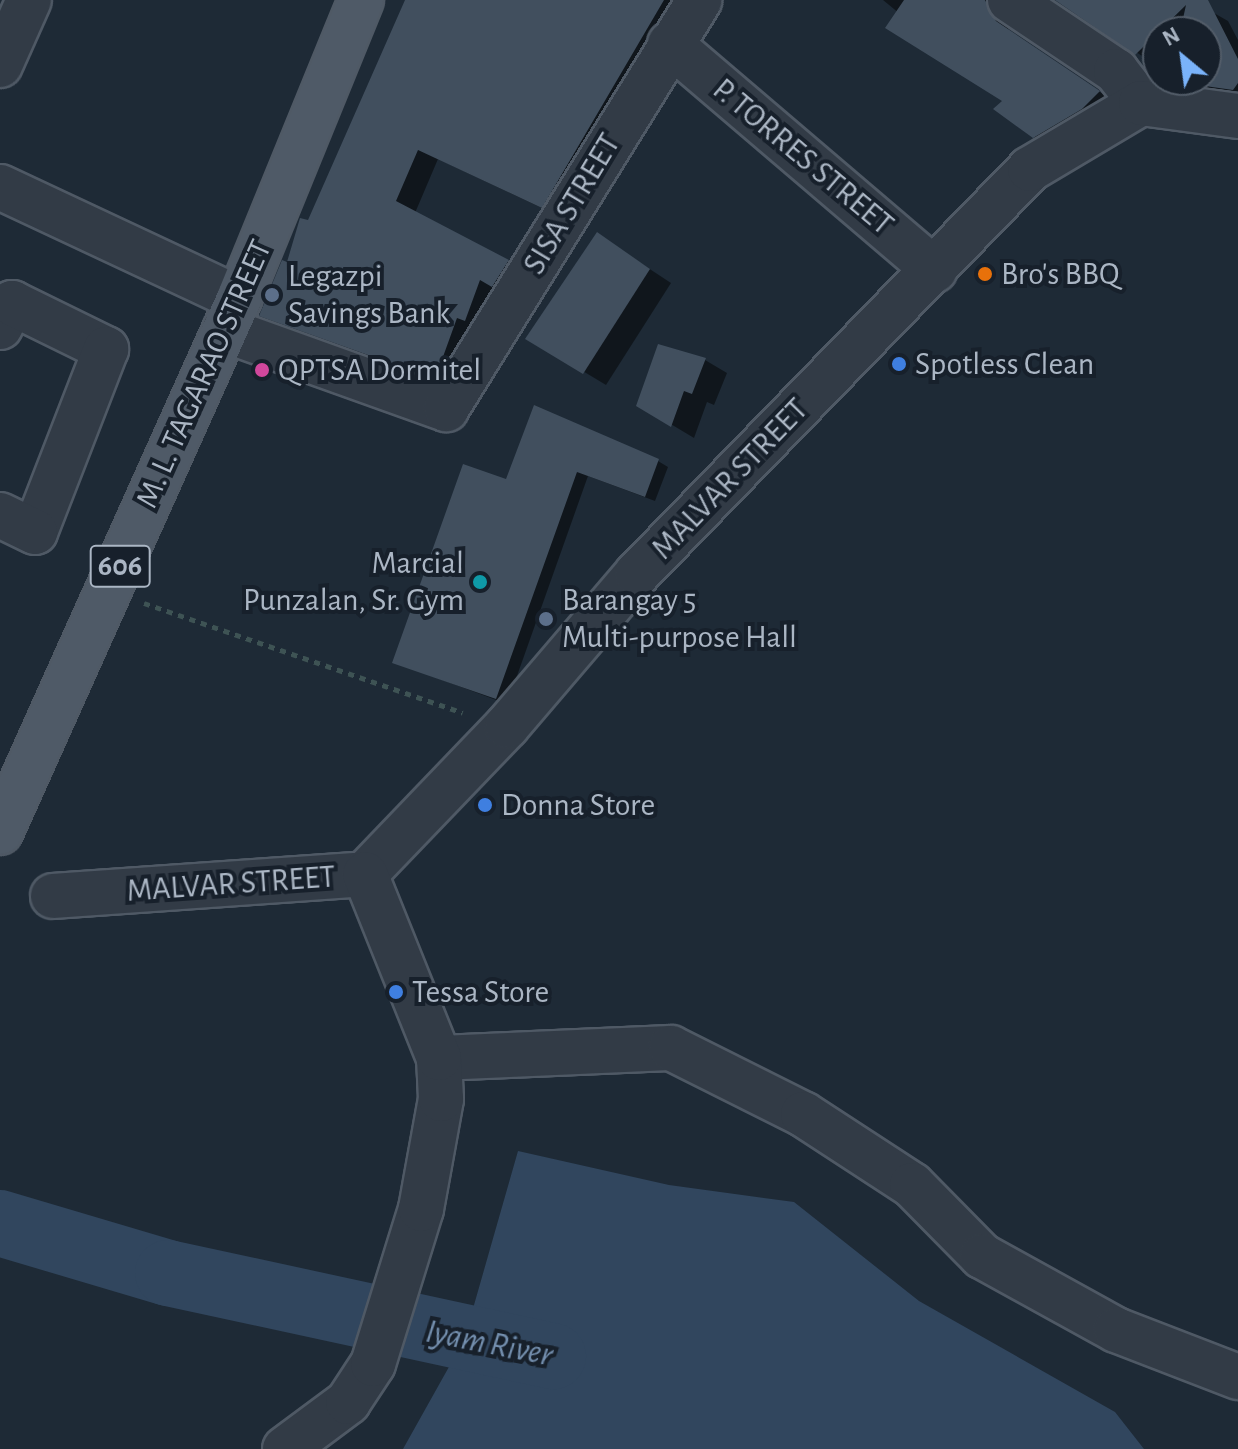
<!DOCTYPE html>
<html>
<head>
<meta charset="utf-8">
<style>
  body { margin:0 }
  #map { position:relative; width:1238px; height:1449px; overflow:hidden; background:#1e2a36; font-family:"Alegreya Sans",sans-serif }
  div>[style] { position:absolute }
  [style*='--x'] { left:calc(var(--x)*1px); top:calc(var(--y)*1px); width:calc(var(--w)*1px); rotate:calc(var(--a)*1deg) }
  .water>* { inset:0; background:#31465e }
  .shadow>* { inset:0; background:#0007 }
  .river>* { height:66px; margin:-33px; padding:0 33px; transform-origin:33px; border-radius:33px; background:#31465e }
  .building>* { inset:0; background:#414f5e }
  .path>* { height:5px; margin-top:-2.5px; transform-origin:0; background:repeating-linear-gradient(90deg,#3e5354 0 6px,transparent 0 12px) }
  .roads { filter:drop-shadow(2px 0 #4f5965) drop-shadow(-2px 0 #4f5965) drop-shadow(0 2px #4f5965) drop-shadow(0 -2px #4f5965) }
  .minor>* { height:44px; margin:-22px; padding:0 22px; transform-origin:22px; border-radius:22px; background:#323b46 }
  .major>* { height:44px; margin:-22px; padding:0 22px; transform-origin:22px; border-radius:22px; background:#4f5a67 }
  .dots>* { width:22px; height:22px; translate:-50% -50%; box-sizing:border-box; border:4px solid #17202b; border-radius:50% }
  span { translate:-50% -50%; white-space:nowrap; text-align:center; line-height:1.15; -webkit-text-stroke:8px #17202b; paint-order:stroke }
  .shield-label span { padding:2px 6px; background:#17202b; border:2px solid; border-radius:6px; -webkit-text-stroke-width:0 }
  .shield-label { font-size:30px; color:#abb6c4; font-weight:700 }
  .street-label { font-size:32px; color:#abb6c4 }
  .poi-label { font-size:32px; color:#abb6c4 }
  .left { translate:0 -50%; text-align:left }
  .right { translate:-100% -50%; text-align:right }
  .water-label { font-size:34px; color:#738ead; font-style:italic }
  .north { position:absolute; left:1142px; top:16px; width:80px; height:80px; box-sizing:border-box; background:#17202b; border:2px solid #525c68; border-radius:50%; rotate:331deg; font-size:22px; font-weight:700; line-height:32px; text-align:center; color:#abb6c4 }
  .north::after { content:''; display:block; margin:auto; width:28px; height:36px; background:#7ab3fa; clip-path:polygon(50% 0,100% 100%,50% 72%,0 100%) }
</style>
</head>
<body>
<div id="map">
  <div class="water">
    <i style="clip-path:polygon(518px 1151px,669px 1185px,794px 1202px,919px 1301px,1115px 1412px,1144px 1449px,403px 1449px,464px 1340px)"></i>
  </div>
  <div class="shadow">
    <i style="clip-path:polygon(407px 0,690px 0,561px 217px,438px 159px,415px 213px,527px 272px,455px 388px,261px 315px,309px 222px)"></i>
    <i style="clip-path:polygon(883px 0,1003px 0,998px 6px,1009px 31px,1112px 100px,1048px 145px,1034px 137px,1006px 101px)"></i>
    <i style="clip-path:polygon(1058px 0,1191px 0,1228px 21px,1238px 40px,1238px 96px,1187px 88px,1172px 80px,1206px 80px,1206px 32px,1158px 32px,1158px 54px,1151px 62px)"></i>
    <i style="clip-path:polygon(598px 235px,671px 283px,606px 385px,528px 338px)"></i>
    <i style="clip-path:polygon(705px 360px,727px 373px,714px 405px,707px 402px,694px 438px,639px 405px)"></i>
    <i style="clip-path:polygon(658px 461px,668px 467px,655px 501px,588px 476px,507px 704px,394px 662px,507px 482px)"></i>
  </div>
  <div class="river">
    <i style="--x:0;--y:1223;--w:175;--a:16.6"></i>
    <i style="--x:168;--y:1273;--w:394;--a:12.2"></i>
  </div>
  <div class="building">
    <i style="clip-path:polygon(405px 0,664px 0,542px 208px,418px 150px,396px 201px,509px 260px,492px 287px,480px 280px,465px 321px,457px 318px,435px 379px,259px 316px,282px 260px,287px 262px,300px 218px,308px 220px)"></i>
    <i style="clip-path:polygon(904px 0,985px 0,996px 21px,1100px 91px,1082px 109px,1033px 138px,993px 109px,1002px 101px,885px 28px)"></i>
    <i style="clip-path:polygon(1055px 0,1208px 0,1238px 59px,1238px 83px,1233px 90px,1170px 81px,1206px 80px,1206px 32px,1180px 32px,1186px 5px,1135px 55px)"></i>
    <i style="clip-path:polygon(597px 232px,650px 269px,583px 374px,525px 339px)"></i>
    <i style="clip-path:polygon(658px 344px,706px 358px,692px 394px,684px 391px,671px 427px,636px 406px)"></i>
    <i style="clip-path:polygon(534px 405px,659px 459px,645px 497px,577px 472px,496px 699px,392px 663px,463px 464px,506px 479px)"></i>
  </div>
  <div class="path">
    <i style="--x:144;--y:603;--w:337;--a:19"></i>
  </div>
  <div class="roads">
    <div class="minor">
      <i style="--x:1010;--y:0;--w:128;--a:33.8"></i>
      <i style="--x:1116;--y:71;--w:41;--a:52"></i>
      <i style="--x:670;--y:44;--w:348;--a:40.5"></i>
      <i style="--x:0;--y:65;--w:71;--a:-66"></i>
      <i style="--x:0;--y:187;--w:264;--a:25.1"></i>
      <i style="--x:0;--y:327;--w:27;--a:-63"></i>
      <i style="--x:12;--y:303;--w:105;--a:26.1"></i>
      <i style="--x:106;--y:349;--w:196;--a:111.2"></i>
      <i style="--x:35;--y:532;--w:39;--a:-154"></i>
      <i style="--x:225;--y:330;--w:235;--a:19.7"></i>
      <i style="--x:446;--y:409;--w:481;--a:-58.2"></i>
      <i style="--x:53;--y:896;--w:313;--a:-4"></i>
      <i style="--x:365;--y:874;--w:205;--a:-46.2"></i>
      <i style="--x:507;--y:726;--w:200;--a:-49.5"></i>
      <i style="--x:637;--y:574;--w:564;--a:-45.86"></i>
      <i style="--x:1030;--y:169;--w:129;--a:-30.7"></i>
      <i style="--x:1141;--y:103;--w:98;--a:7.6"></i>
      <i style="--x:439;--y:1058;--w:232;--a:-2.5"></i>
      <i style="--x:671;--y:1048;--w:148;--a:26.6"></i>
      <i style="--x:803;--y:1114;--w:130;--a:33.1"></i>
      <i style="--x:912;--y:1185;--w:100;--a:45.4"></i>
      <i style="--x:982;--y:1256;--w:153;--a:28.9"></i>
      <i style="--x:1116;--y:1330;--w:131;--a:21.1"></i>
      <i style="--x:285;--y:1449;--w:79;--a:-36.7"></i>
      <i style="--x:348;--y:1402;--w:45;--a:-56.7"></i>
      <i style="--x:373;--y:1364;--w:162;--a:-72.8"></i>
      <i style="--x:421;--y:1209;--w:112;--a:-79.7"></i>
      <i style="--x:441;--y:1099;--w:41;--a:-92.8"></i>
      <i style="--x:439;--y:1058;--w:198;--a:-111.9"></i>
    </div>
    <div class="major">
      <i style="--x:0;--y:832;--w:584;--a:-65.85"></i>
      <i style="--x:239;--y:299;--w:323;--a:-67.8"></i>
    </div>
  </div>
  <div class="dots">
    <i style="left:985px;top:274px;background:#e8710a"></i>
    <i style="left:272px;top:295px;background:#5c6f8a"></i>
    <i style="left:899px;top:364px;background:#3f7fe0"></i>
    <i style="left:262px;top:370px;background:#d1479c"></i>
    <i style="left:480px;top:582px;background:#0f9aa8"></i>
    <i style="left:546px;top:619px;background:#5c6f8a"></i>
    <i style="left:485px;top:805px;background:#3f7fe0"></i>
    <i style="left:396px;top:992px;background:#3f7fe0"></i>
  </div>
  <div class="shield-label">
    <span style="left:120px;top:566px">606</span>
  </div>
  <div class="street-label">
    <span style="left:803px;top:157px;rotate:40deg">P. TORRES STREET</span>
    <span style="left:572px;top:204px;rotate:-59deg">SISA STREET</span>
    <span style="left:204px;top:374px;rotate:-66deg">M. L. TAGARAO STREET</span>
    <span style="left:730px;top:479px;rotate:-46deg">MALVAR STREET</span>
    <span style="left:231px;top:884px;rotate:-4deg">MALVAR STREET</span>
  </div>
  <div class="poi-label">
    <span class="left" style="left:1001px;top:274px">Bro's BBQ</span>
    <span class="left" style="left:288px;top:295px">Legazpi<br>Savings Bank</span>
    <span class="left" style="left:915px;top:364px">Spotless Clean</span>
    <span class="left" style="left:278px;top:370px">QPTSA Dormitel</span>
    <span class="right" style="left:464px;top:582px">Marcial<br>Punzalan, Sr. Gym</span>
    <span class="left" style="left:562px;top:619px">Barangay 5<br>Multi-purpose Hall</span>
    <span class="left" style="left:501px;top:805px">Donna Store</span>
    <span class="left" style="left:412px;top:992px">Tessa Store</span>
  </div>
  <div class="water-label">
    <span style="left:489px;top:1344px;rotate:11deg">Iyam River</span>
  </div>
  <div class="north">N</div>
</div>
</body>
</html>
